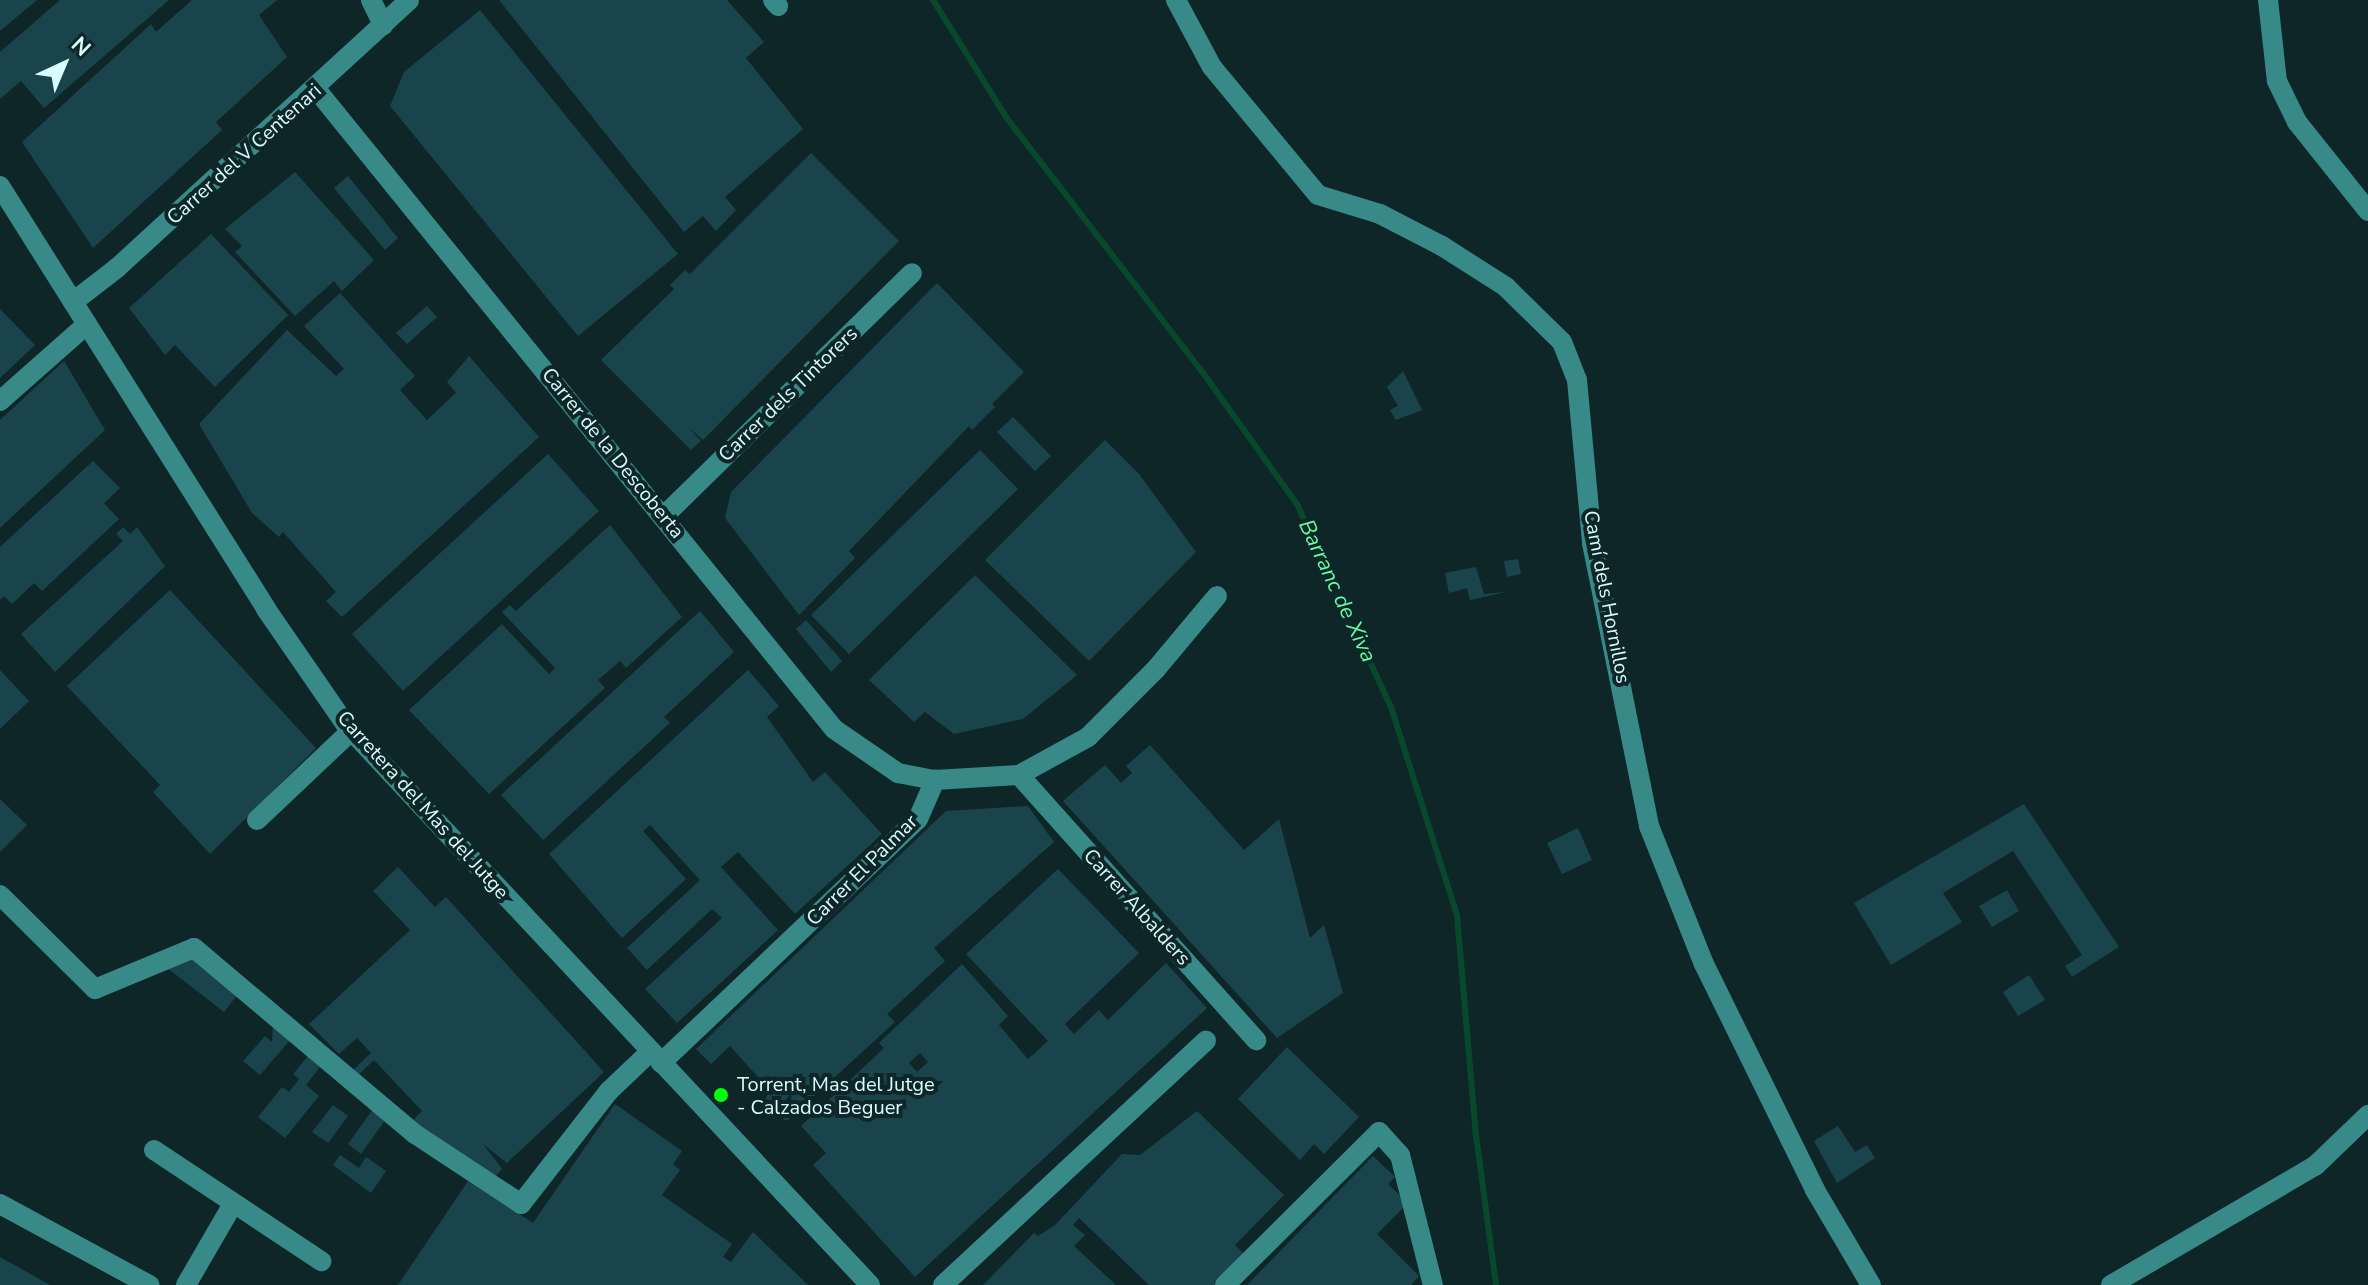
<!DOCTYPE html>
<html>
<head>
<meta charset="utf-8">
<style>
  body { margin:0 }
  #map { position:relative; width:2368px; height:1285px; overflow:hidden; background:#0f2629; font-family:"Nunito Sans",sans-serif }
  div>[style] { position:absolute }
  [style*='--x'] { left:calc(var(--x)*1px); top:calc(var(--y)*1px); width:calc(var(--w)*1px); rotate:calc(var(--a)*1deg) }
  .stream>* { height:6px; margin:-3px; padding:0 3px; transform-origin:3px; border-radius:3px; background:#08492e }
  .building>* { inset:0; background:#1a444b }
  .minor>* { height:20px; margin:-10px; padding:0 10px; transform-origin:10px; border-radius:10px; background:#388a89 }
  .dots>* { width:22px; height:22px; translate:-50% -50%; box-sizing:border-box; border:4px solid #0f2629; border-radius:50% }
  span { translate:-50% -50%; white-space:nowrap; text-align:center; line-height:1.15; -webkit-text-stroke:8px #0f2629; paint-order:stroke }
  .street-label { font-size:20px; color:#d7fdff }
  .poi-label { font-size:20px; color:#d7fdff }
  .left { translate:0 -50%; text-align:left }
  .water-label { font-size:22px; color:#65ffa4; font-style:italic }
  .north { position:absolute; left:24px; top:24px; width:80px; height:80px; -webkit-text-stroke:6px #0f2629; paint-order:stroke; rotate:44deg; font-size:22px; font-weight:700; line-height:32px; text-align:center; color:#d7fdff }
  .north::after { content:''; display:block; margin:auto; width:28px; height:36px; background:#d7fdff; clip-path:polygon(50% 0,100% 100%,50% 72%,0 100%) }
</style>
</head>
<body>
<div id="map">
  <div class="stream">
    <i style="--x:933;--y:0;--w:138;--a:58"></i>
    <i style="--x:1006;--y:117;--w:319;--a:52.4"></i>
    <i style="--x:1201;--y:370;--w:165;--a:54.4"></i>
    <i style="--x:1297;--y:504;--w:224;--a:65.2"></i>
    <i style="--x:1391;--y:707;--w:218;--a:72.4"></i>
    <i style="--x:1457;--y:915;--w:221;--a:85.1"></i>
    <i style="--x:1476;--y:1135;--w:151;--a:82.4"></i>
  </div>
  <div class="building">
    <i style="clip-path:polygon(0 0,37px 0,0 31px)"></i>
    <i style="clip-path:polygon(60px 0,169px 0,44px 108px,21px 81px,0 99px,0 52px)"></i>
    <i style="clip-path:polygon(192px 0,277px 0,259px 15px,287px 57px,216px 122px,222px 130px,93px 248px,22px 142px,151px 24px,156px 32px)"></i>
    <i style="clip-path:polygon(499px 0,727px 0,764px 42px,746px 58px,803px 129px,725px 197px,736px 210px,716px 231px,703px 216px,684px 232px)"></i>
    <i style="clip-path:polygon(480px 10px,678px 254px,578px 336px,390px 106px,404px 72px)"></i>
    <i style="clip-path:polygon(811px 153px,899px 241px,703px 440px,688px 427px,701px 441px,691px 450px,601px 360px,674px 289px,670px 285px,685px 270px,690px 274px)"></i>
    <i style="clip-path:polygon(295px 172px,374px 260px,342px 291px,334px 281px,295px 316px,235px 252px,242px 246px,225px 229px)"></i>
    <i style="clip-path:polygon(348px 176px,398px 238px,385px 250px,334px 188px)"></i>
    <i style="clip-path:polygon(211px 234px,288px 315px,215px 387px,175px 345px,165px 355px,129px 308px)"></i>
    <i style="clip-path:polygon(937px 283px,1024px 372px,992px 404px,995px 407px,972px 430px,969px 426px,849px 551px,855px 558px,799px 615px,725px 518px,731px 492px)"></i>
    <i style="clip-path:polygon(340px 293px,415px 376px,400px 390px,427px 420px,456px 393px,447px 382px,469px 356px,539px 437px,342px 617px,326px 601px,336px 592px,283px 532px,279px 537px,252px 513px,199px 424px,287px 330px,336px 376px,344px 369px,304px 326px)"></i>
    <i style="clip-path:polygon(427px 306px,437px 317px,407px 344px,396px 333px)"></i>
    <i style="clip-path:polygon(0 309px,35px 345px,0 378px)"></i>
    <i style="clip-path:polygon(64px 361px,105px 430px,0 528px,0 420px)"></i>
    <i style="clip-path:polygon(1403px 371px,1422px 410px,1396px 420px,1390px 410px,1398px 406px,1387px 387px)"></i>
    <i style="clip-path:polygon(1013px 417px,1051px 456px,1035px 471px,997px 432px)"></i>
    <i style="clip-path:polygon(1105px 440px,1139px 474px,1196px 552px,1089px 661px,985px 560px)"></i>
    <i style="clip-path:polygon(980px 450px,1018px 489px,849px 654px,811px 615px)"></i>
    <i style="clip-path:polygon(548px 454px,599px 511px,403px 691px,352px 634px)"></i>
    <i style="clip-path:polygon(93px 461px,120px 488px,104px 503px,119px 519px,42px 591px,34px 583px,12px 604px,4px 596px,0 600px,0 547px)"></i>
    <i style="clip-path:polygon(610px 525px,682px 617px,626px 668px,620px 661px,598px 680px,605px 688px,489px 794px,409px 710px,502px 624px,549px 674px,555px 668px,502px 612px,510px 605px,516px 611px)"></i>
    <i style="clip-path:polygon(123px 527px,130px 534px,137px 527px,165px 566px,55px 672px,21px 634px,123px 541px,116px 534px)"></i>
    <i style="clip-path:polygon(1518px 559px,1521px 574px,1507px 577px,1504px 561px)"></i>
    <i style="clip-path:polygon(1476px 567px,1484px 594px,1506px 592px,1470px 600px,1467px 588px,1449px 593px,1445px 573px)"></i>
    <i style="clip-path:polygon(975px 575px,1077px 675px,1023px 719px,954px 734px,925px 712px,914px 722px,869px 680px)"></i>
    <i style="clip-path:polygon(170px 590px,316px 748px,210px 854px,153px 792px,160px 785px,67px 686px)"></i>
    <i style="clip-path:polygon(700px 611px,734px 652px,664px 717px,670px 723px,543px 840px,501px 795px)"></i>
    <i style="clip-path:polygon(806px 620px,842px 661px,831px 672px,796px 629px)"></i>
    <i style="clip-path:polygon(0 670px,29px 701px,0 729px)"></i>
    <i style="clip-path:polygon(748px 670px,779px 706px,767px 717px,813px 782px,825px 772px,882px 834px,795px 914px,738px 852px,721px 867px,778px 930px,677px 1023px,645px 989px,722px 918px,712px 909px,647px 970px,627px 948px,700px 880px,650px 825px,643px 831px,686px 879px,622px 938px,549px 854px)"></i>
    <i style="clip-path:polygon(1150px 745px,1244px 850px,1279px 819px,1310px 938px,1324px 925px,1343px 993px,1277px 1038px,1063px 801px,1105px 765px,1121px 783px,1132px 773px,1126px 766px)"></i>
    <i style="clip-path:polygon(0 799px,27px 825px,0 852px)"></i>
    <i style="clip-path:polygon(2024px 804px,2119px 947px,2072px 977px,2065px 966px,2082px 955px,2013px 851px,1943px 893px,1962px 922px,1891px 965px,1854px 903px)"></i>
    <i style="clip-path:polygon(1028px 806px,1054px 842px,934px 948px,945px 961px,887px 1014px,895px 1022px,788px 1120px,782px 1120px,764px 1101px,770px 1090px,730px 1046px,711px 1064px,696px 1049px,946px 811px)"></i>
    <i style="clip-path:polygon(1578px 828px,1592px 860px,1562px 874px,1547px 843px)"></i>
    <i style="clip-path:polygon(398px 867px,435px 907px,446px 897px,604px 1072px,507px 1163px,483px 1144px,502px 1169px,494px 1178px,412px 1121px,422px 1111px,374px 1060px,356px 1077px,351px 1072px,371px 1053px,357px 1038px,339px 1054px,309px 1024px,410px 930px,373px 891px)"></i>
    <i style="clip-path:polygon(evenodd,1058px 869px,1139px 953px,1065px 1024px,1074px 1034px,1099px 1010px,1108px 1020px,1166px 963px,1207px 1008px,915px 1277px,813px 1165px,826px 1153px,801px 1126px,884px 1048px,879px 1043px,962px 964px,1008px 1016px,999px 1025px,1028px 1059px,1048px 1041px,966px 954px,1058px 869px,920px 1053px,928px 1062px,917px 1072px,909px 1063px,920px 1053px)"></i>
    <i style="clip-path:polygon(2007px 890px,2019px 911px,1992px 927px,1979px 906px)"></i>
    <i style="clip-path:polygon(192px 955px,238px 994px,224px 1012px,166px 967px)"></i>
    <i style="clip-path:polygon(2029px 975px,2045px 1000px,2018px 1016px,2003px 992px)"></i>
    <i style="clip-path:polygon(273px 1025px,290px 1040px,260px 1075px,243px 1061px,265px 1036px,272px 1042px)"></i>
    <i style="clip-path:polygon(1287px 1047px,1359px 1117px,1324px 1154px,1314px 1144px,1300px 1160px,1238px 1099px)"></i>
    <i style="clip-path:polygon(308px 1056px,320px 1067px,306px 1085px,319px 1096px,285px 1138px,258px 1117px,282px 1087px,289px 1092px,299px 1079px,293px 1074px)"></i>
    <i style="clip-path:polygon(615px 1104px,682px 1151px,673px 1164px,680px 1170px,662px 1195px,732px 1244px,723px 1257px,731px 1262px,753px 1232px,808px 1285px,398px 1285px,468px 1181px,533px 1223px)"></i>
    <i style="clip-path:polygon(333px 1105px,348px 1116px,328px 1143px,312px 1132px)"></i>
    <i style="clip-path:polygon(373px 1109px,386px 1119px,361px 1154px,348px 1144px)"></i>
    <i style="clip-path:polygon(1197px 1111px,1284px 1195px,1235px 1245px,1244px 1254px,1214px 1285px,1149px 1285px,1079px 1218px,1073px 1225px,1085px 1235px,1074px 1246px,1116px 1285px,983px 1285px,1034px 1233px,1038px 1236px,1055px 1225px,1122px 1154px,1140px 1155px)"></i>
    <i style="clip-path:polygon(1838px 1126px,1855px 1152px,1867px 1145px,1875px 1158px,1837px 1183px,1814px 1141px)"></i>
    <i style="clip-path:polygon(340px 1155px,359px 1168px,366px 1157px,386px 1171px,371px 1193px,333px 1165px)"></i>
    <i style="clip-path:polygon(1373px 1156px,1395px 1177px,1388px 1184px,1408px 1203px,1377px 1234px,1419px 1276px,1411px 1285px,1247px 1285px)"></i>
    <i style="clip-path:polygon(0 1257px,50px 1285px,0 1285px)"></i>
  </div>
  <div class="minor">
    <i style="--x:371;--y:0;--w:28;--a:64"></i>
    <i style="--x:773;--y:0;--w:8;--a:50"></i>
    <i style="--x:1176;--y:0;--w:76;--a:61.8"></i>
    <i style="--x:1212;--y:67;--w:166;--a:50.4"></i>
    <i style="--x:1318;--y:195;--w:65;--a:17"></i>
    <i style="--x:1380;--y:214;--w:70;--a:27.3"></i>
    <i style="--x:1442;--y:246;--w:76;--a:32.6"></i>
    <i style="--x:1506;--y:287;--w:78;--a:44.5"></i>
    <i style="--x:1562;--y:342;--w:41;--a:68.5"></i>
    <i style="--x:1577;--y:380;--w:164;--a:84.7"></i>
    <i style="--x:1592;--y:543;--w:289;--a:78.6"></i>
    <i style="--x:1649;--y:826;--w:149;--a:68.3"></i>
    <i style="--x:1704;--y:964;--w:252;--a:63.8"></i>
    <i style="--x:1815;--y:1190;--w:110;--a:59.5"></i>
    <i style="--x:2268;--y:0;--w:81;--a:83.7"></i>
    <i style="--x:2277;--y:81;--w:46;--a:64"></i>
    <i style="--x:2297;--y:122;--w:114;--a:51.4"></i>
    <i style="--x:316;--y:89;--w:823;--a:51.01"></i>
    <i style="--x:834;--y:729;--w:78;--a:34.5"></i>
    <i style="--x:898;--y:773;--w:38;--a:11"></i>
    <i style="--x:0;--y:186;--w:500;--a:57.8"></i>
    <i style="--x:266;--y:609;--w:141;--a:55.4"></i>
    <i style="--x:346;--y:725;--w:767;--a:46.9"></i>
    <i style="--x:73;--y:302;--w:56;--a:-37.7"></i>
    <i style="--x:117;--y:268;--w:396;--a:-42.5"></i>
    <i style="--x:0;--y:401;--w:116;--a:-41.5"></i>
    <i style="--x:664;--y:516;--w:347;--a:-44.4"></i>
    <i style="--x:1019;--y:775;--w:356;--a:48.2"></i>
    <i style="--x:257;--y:820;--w:129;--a:-43.4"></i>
    <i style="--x:0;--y:895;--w:134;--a:44.7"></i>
    <i style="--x:95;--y:989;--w:107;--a:-22.5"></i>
    <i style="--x:194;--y:948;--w:289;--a:40.1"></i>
    <i style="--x:415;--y:1134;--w:127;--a:33.4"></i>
    <i style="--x:521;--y:1204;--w:143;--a:-52.1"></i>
    <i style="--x:609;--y:1091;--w:57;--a:-43.6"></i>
    <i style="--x:661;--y:1063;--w:354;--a:-43.5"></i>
    <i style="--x:918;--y:819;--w:43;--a:-66.4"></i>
    <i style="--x:935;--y:780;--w:84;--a:-3.4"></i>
    <i style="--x:1019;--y:775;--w:79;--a:-28.8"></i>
    <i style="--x:1088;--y:737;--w:96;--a:-45"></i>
    <i style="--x:1156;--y:669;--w:95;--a:-50.1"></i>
    <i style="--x:154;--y:1150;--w:201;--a:33.6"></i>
    <i style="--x:0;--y:1204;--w:170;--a:28.5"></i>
    <i style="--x:186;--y:1285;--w:94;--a:-59.9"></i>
    <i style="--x:943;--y:1285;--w:359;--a:-42.9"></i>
    <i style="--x:1225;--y:1285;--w:217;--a:-44.8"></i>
    <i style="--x:1379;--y:1132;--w:31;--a:48"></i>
    <i style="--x:1400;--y:1155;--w:134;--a:75.8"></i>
    <i style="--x:2111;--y:1285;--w:236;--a:-30.3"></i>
    <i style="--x:2315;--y:1166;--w:74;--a:-43.9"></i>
  </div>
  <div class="dots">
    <i style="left:721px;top:1095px;background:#03ff0e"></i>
  </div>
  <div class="street-label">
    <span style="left:244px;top:154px;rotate:-42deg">Carrer del V Centenari</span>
    <span style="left:788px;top:394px;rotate:-44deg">Carrer dels Tintorers</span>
    <span style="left:613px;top:453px;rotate:51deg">Carrer de la Descoberta</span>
    <span style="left:1607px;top:597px;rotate:79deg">Camí dels Hornillos</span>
    <span style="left:423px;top:805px;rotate:48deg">Carretera del Mas del Jutge</span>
    <span style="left:862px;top:870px;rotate:-45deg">Carrer El Palmar</span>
    <span style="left:1137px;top:907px;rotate:48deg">Carrer Albalders</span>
  </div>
  <div class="poi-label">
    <span class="left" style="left:737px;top:1096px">Torrent, Mas del Jutge<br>- Calzados Beguer</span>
  </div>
  <div class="water-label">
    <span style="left:1337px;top:591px;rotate:65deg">Barranc de Xiva</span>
  </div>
  <div class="north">N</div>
</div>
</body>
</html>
